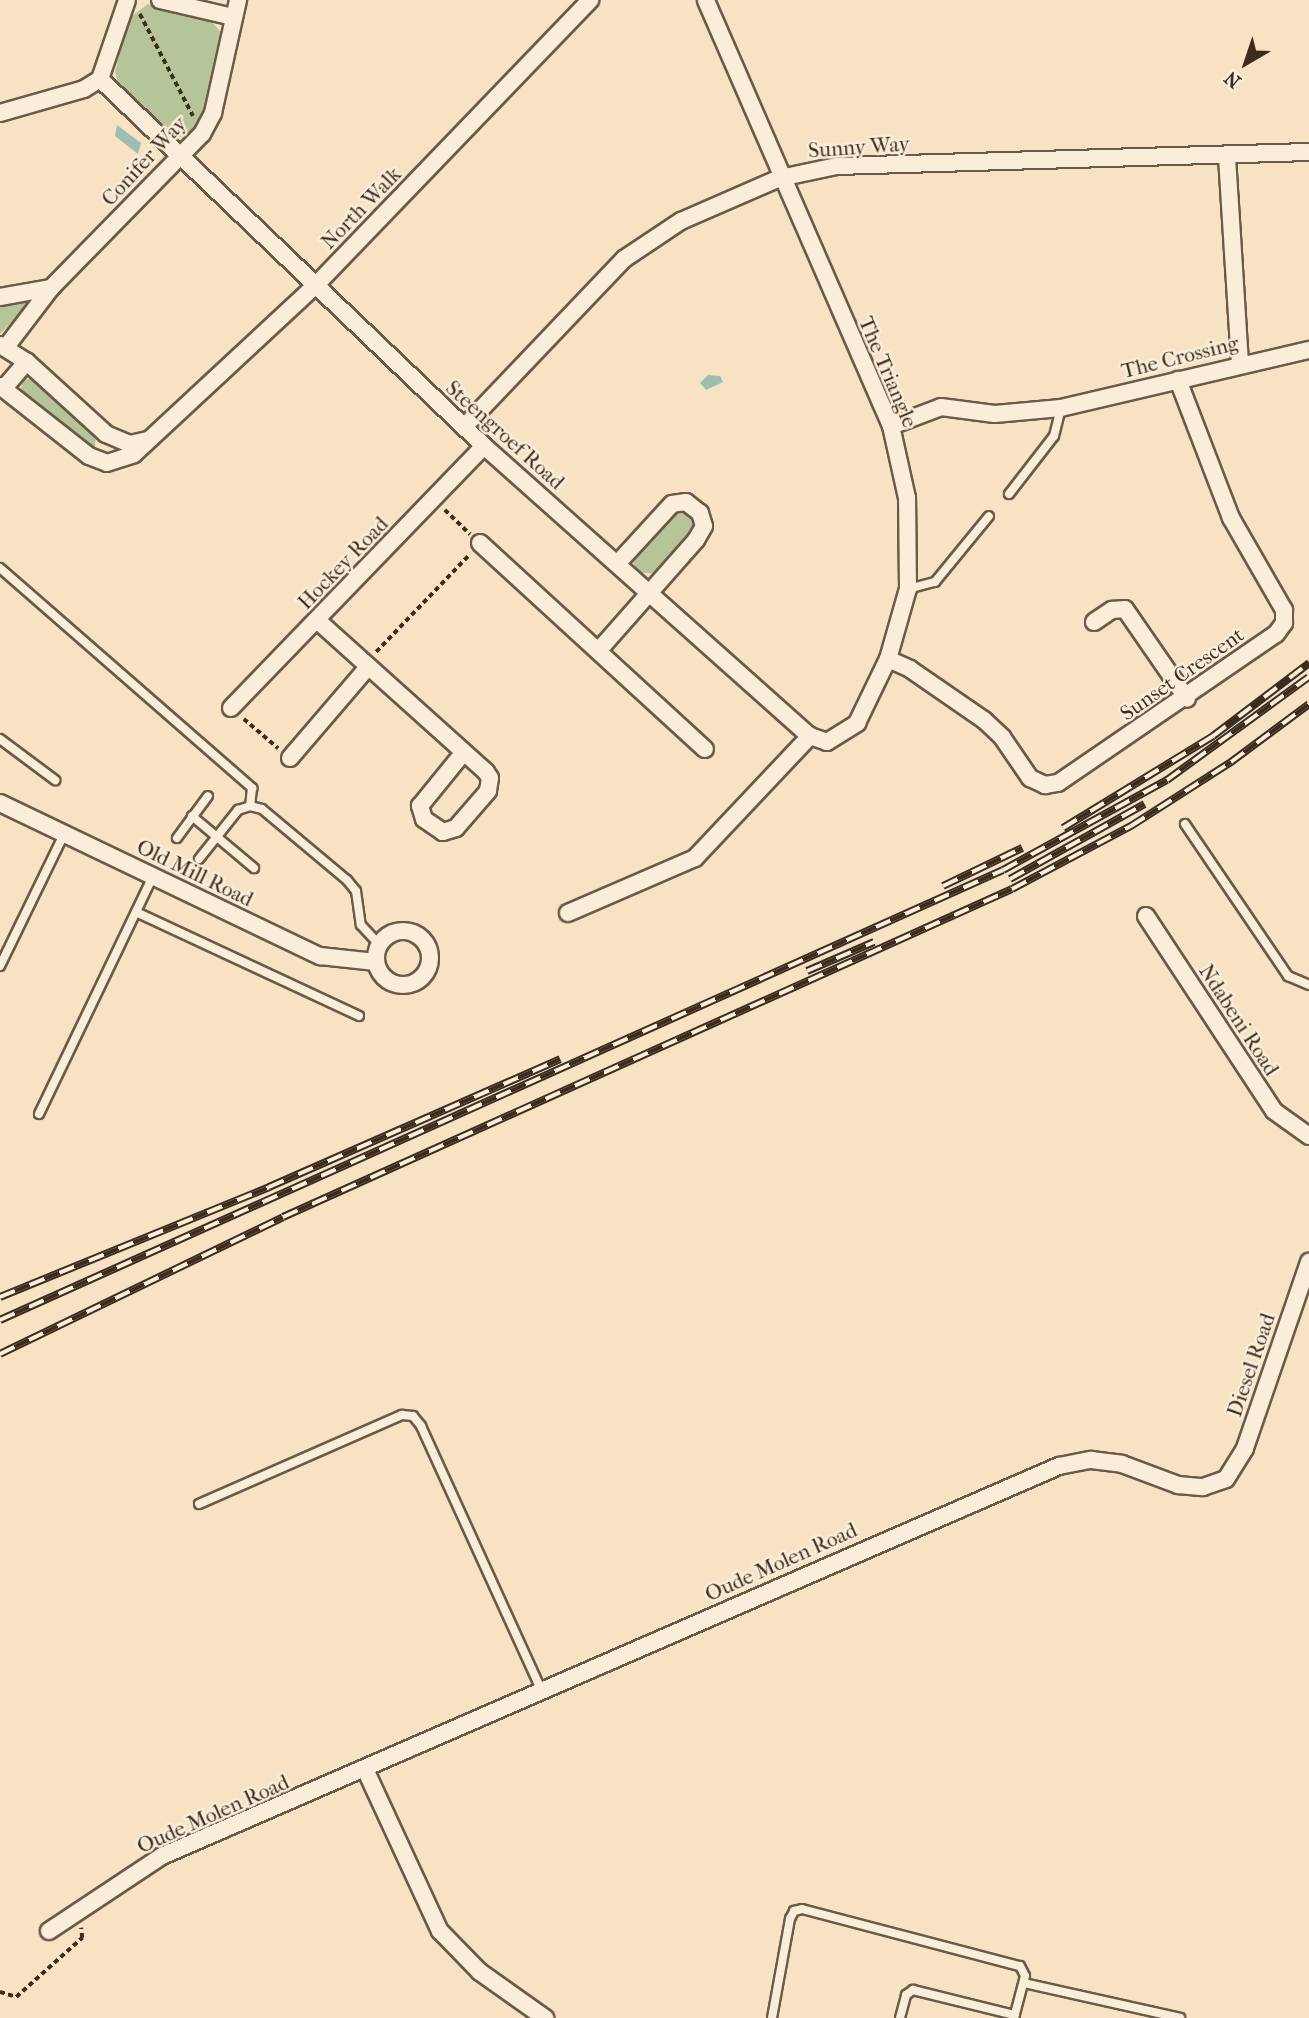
<!DOCTYPE html>
<html>
<head>
<meta charset="utf-8">
<style>
  body { margin:0 }
  #map { position:relative; width:1309px; height:2018px; overflow:hidden; background:#f7e3c4; font-family:"IM FELL French Canon",serif }
  div>[style] { position:absolute }
  [style*='--x'] { left:calc(var(--x)*1px); top:calc(var(--y)*1px); width:calc(var(--w)*1px); rotate:calc(var(--a)*1deg) }
  .green>* { inset:0; background:#b6c599 }
  .water>* { inset:0; background:#9ebfaf }
  .path>* { height:3.5px; margin-top:-1.75px; transform-origin:0; background:repeating-linear-gradient(90deg,#3b2c1f 0 5px,transparent 0 8.5px) }
  .roads { filter:drop-shadow(2px 0 #6a5a48) drop-shadow(-2px 0 #6a5a48) drop-shadow(0 2px #6a5a48) drop-shadow(0 -2px #6a5a48) }
  .service>* { height:8px; margin:-4px; padding:0 4px; transform-origin:4px; border-radius:4px; background:#faedd9 }
  .minor>* { height:16px; margin:-8px; padding:0 8px; transform-origin:8px; border-radius:8px; background:#faedd9 }
  .minor>.ring { margin:-8px; padding:0; box-sizing:content-box; background:none; border:16px solid #faedd9; border-radius:50% }
  .rail>* { height:8px; margin-top:-4px; transform-origin:0; background:repeating-linear-gradient(90deg,#faedd9 0 16px,#3b2c1f 0 32px); box-sizing:border-box; border-block:2px solid #3b2c1f }
  span { translate:-50% -50%; white-space:nowrap; text-align:center; line-height:1.15; -webkit-text-stroke:5px #faedd9; paint-order:stroke }
  .street-label { font-size:21px; color:#3b2c1f }
  .north { position:absolute; left:1211px; top:28px; width:70px; height:70px; -webkit-text-stroke:5px #faedd9; paint-order:stroke; rotate:219deg; font-size:19px; font-weight:700; line-height:28px; text-align:center; color:#3b2c1f }
  .north::after { content:''; display:block; margin:auto; width:24px; height:32px; background:#3b2c1f; clip-path:polygon(50% 0,100% 100%,50% 72%,0 100%) }
</style>
</head>
<body>
<div id="map">
  <div class="green">
    <i style="clip-path:polygon(148px 4px,208px 18px,222px 33px,205px 121px,196px 132px,180px 137px,166px 132px,118px 82px,115px 72px,128px 19px)"></i>
    <i style="clip-path:polygon(31px 299px,31px 302px,0 334px,0 304px)"></i>
    <i style="clip-path:polygon(22px 379px,33px 379px,96px 436px,95px 447px,83px 448px,21px 392px)"></i>
    <i style="clip-path:polygon(683px 508px,696px 518px,696px 530px,657px 574px,637px 572px,632px 558px,672px 509px)"></i>
  </div>
  <div class="water">
    <i style="clip-path:polygon(117px 125px,141px 143px,138px 154px,115px 136px)"></i>
    <i style="clip-path:polygon(708px 375px,720px 376px,723px 382px,706px 390px,700px 383px)"></i>
  </div>
  <div class="path">
    <i style="--x:140;--y:14;--w:115;--a:62.5"></i>
    <i style="--x:445;--y:510;--w:35;--a:44"></i>
    <i style="--x:376;--y:652;--w:136;--a:-46.2"></i>
    <i style="--x:244;--y:719;--w:45;--a:40.5"></i>
    <i style="--x:0;--y:1992;--w:17;--a:17"></i>
    <i style="--x:16;--y:1997;--w:89;--a:-41.8"></i>
    <i style="--x:82;--y:1938;--w:10;--a:-96"></i>
  </div>
  <div class="roads">
    <div class="service">
      <i style="--x:1009;--y:494;--w:73;--a:-52.2"></i>
      <i style="--x:1054;--y:436;--w:29;--a:-76"></i>
      <i style="--x:0;--y:568;--w:335;--a:41.1"></i>
      <i style="--x:252;--y:788;--w:18;--a:96"></i>
      <i style="--x:908;--y:589;--w:28;--a:-15"></i>
      <i style="--x:935;--y:582;--w:85;--a:-50.7"></i>
      <i style="--x:0;--y:739;--w:69;--a:36.7"></i>
      <i style="--x:192;--y:816;--w:81;--a:40"></i>
      <i style="--x:1185;--y:824;--w:184;--a:55.9"></i>
      <i style="--x:1288;--y:976;--w:23;--a:23"></i>
      <i style="--x:177;--y:838;--w:52;--a:-53.6"></i>
      <i style="--x:199;--y:859;--w:63;--a:-51.5"></i>
      <i style="--x:238;--y:810;--w:13;--a:-18"></i>
      <i style="--x:250;--y:806;--w:12;--a:14"></i>
      <i style="--x:262;--y:809;--w:111;--a:39.9"></i>
      <i style="--x:347;--y:880;--w:14;--a:51"></i>
      <i style="--x:356;--y:891;--w:34;--a:82"></i>
      <i style="--x:361;--y:925;--w:26;--a:47"></i>
      <i style="--x:136;--y:912;--w:246;--a:25"></i>
      <i style="--x:0;--y:966;--w:147;--a:-64.1"></i>
      <i style="--x:39;--y:1114;--w:264;--a:-64.4"></i>
      <i style="--x:199;--y:1504;--w:222;--a:-23.7"></i>
      <i style="--x:402;--y:1415;--w:11;--a:5"></i>
      <i style="--x:413;--y:1416;--w:13;--a:51"></i>
      <i style="--x:421;--y:1426;--w:291;--a:65.5"></i>
      <i style="--x:1024;--y:1983;--w:160;--a:12.6"></i>
      <i style="--x:772;--y:2018;--w:101;--a:-79.7"></i>
      <i style="--x:790;--y:1919;--w:9;--a:-63"></i>
      <i style="--x:794;--y:1911;--w:8;--a:-14"></i>
      <i style="--x:802;--y:1909;--w:225;--a:14.7"></i>
      <i style="--x:1020;--y:1966;--w:11;--a:63"></i>
      <i style="--x:1025;--y:1976;--w:43;--a:104.7"></i>
      <i style="--x:900;--y:2018;--w:24;--a:-75"></i>
      <i style="--x:906;--y:1995;--w:9;--a:-36"></i>
      <i style="--x:913;--y:1990;--w:105;--a:13.8"></i>
    </div>
    <div class="minor">
      <i style="--x:160;--y:0;--w:75;--a:13.1"></i>
      <i style="--x:100;--y:79;--w:83;--a:-71.1"></i>
      <i style="--x:0;--y:113;--w:87;--a:-15.9"></i>
      <i style="--x:84;--y:89;--w:19;--a:-32"></i>
      <i style="--x:100;--y:79;--w:531;--a:43.7"></i>
      <i style="--x:484;--y:446;--w:436;--a:41.7"></i>
      <i style="--x:810;--y:736;--w:18;--a:19"></i>
      <i style="--x:827;--y:742;--w:36;--a:-32"></i>
      <i style="--x:857;--y:723;--w:71;--a:-64.2"></i>
      <i style="--x:888;--y:659;--w:73;--a:-74.1"></i>
      <i style="--x:908;--y:589;--w:91;--a:-90.6"></i>
      <i style="--x:907;--y:498;--w:74;--a:-102.5"></i>
      <i style="--x:891;--y:426;--w:464;--a:-113.5"></i>
      <i style="--x:1227;--y:157;--w:207;--a:86.4"></i>
      <i style="--x:0;--y:297;--w:52;--a:-10"></i>
      <i style="--x:0;--y:345;--w:32;--a:32"></i>
      <i style="--x:27;--y:362;--w:107;--a:42.3"></i>
      <i style="--x:106;--y:434;--w:26;--a:23"></i>
      <i style="--x:130;--y:444;--w:18;--a:-13"></i>
      <i style="--x:6;--y:347;--w:74;--a:-52.7"></i>
      <i style="--x:51;--y:288;--w:216;--a:-45.6"></i>
      <i style="--x:202;--y:134;--w:24;--a:-62"></i>
      <i style="--x:213;--y:113;--w:116;--a:-77.5"></i>
      <i style="--x:0;--y:386;--w:113;--a:38.2"></i>
      <i style="--x:89;--y:456;--w:19;--a:21"></i>
      <i style="--x:107;--y:463;--w:28;--a:-18"></i>
      <i style="--x:134;--y:454;--w:247;--a:-42.9"></i>
      <i style="--x:315;--y:286;--w:397;--a:-46.1"></i>
      <i style="--x:4;--y:388;--w:35;--a:-49"></i>
      <i style="--x:891;--y:426;--w:53;--a:-20.8"></i>
      <i style="--x:941;--y:407;--w:54;--a:7.4"></i>
      <i style="--x:995;--y:414;--w:66;--a:-5.2"></i>
      <i style="--x:1061;--y:408;--w:255;--a:-13.2"></i>
      <i style="--x:464;--y:427;--w:232;--a:-46.4"></i>
      <i style="--x:624;--y:259;--w:69;--a:-33.7"></i>
      <i style="--x:681;--y:221;--w:108;--a:-23.5"></i>
      <i style="--x:780;--y:178;--w:58;--a:-11.9"></i>
      <i style="--x:837;--y:166;--w:472;--a:-1.7"></i>
      <i style="--x:480;--y:543;--w:305;--a:42.5"></i>
      <i style="--x:318;--y:621;--w:226;--a:41.9"></i>
      <i style="--x:486;--y:772;--w:7;--a:56"></i>
      <i style="--x:490;--y:778;--w:13;--a:99"></i>
      <i style="--x:488;--y:791;--w:49;--a:130.9"></i>
      <i style="--x:456;--y:828;--w:14;--a:163"></i>
      <i style="--x:443;--y:832;--w:23;--a:-146"></i>
      <i style="--x:424;--y:819;--w:14;--a:-107"></i>
      <i style="--x:420;--y:806;--w:68;--a:-50.9"></i>
      <i style="--x:1094;--y:622;--w:22;--a:-34"></i>
      <i style="--x:1112;--y:610;--w:13;--a:-4"></i>
      <i style="--x:1125;--y:609;--w:109;--a:55.4"></i>
      <i style="--x:599;--y:650;--w:147;--a:-48.6"></i>
      <i style="--x:696;--y:540;--w:16;--a:-60"></i>
      <i style="--x:704;--y:526;--w:14;--a:-107"></i>
      <i style="--x:700;--y:513;--w:18;--a:-142"></i>
      <i style="--x:686;--y:502;--w:14;--a:172"></i>
      <i style="--x:672;--y:504;--w:81;--a:132.5"></i>
      <i style="--x:888;--y:659;--w:24;--a:24"></i>
      <i style="--x:910;--y:669;--w:90;--a:34.6"></i>
      <i style="--x:984;--y:720;--w:25;--a:43"></i>
      <i style="--x:1002;--y:737;--w:50;--a:55.7"></i>
      <i style="--x:1030;--y:778;--w:17;--a:25"></i>
      <i style="--x:1045;--y:785;--w:13;--a:-9"></i>
      <i style="--x:1058;--y:783;--w:264;--a:-34.4"></i>
      <i style="--x:1276;--y:634;--w:14;--a:-54"></i>
      <i style="--x:1284;--y:623;--w:13;--a:-90"></i>
      <i style="--x:1284;--y:610;--w:106;--a:-119.9"></i>
      <i style="--x:1231;--y:518;--w:148;--a:-111"></i>
      <i style="--x:231;--y:708;--w:364;--a:-46"></i>
      <i style="--x:290;--y:758;--w:120;--a:-49.4"></i>
      <i style="--x:0;--y:803;--w:355;--a:25.6"></i>
      <i style="--x:320;--y:956;--w:56;--a:6.1"></i>
      <i style="--x:568;--y:913;--w:138;--a:-23.4"></i>
      <i style="--x:695;--y:858;--w:168;--a:-46.7"></i>
      <i style="--x:1146;--y:916;--w:233;--a:56.7"></i>
      <i style="--x:1274;--y:1111;--w:43;--a:35.5"></i>
      <i class="ring" style="left:376px;top:931px;width:38px;height:38px"></i>
      <i style="--x:365;--y:1769;--w:179;--a:65.2"></i>
      <i style="--x:440;--y:1931;--w:57;--a:45.7"></i>
      <i style="--x:480;--y:1972;--w:80;--a:35.3"></i>
      <i style="--x:49;--y:1931;--w:136;--a:-33.6"></i>
      <i style="--x:162;--y:1856;--w:978;--a:-23.5"></i>
      <i style="--x:1059;--y:1466;--w:33;--a:-11"></i>
      <i style="--x:1091;--y:1460;--w:31;--a:7"></i>
      <i style="--x:1122;--y:1464;--w:60;--a:20.6"></i>
      <i style="--x:1178;--y:1485;--w:25;--a:5"></i>
      <i style="--x:1203;--y:1487;--w:24;--a:-19"></i>
      <i style="--x:1226;--y:1479;--w:36;--a:-58"></i>
      <i style="--x:1245;--y:1448;--w:197;--a:-71"></i>
    </div>
  </div>
  <div class="rail">
    <i style="--x:1063;--y:828;--w:176;--a:-31.5"></i>
    <i style="--x:1213;--y:736;--w:121;--a:-37.2"></i>
    <i style="--x:1010;--y:879;--w:154;--a:-29.1"></i>
    <i style="--x:943;--y:886;--w:88;--a:-25.7"></i>
    <i style="--x:807;--y:971;--w:73;--a:-23.4"></i>
    <i style="--x:0;--y:1297;--w:291;--a:-22.2"></i>
    <i style="--x:269;--y:1187;--w:318;--a:-23.7"></i>
    <i style="--x:0;--y:1320;--w:1099;--a:-24.16"></i>
    <i style="--x:1003;--y:870;--w:187;--a:-28.8"></i>
    <i style="--x:1167;--y:780;--w:175;--a:-36"></i>
    <i style="--x:0;--y:1354;--w:314;--a:-25.8"></i>
    <i style="--x:283;--y:1217;--w:799;--a:-24.22"></i>
    <i style="--x:1012;--y:889;--w:135;--a:-27.9"></i>
    <i style="--x:1131;--y:826;--w:119;--a:-32.6"></i>
    <i style="--x:1231;--y:762;--w:97;--a:-36.6"></i>
  </div>
  <div class="street-label">
    <span style="left:859px;top:147px;rotate:-4deg">Sunny Way</span>
    <span style="left:144px;top:161px;rotate:-47deg">Conifer Way</span>
    <span style="left:361px;top:208px;rotate:-46deg">North Walk</span>
    <span style="left:1180px;top:357px;rotate:-14deg">The Crossing</span>
    <span style="left:888px;top:372px;rotate:67deg">The Triangle</span>
    <span style="left:505px;top:435px;rotate:42deg">Steengroef Road</span>
    <span style="left:343px;top:563px;rotate:-46deg">Hockey Road</span>
    <span style="left:1182px;top:674px;rotate:-35deg">Sunset Crescent</span>
    <span style="left:195px;top:873px;rotate:26deg">Old Mill Road</span>
    <span style="left:1239px;top:1020px;rotate:57deg">Ndabeni Road</span>
    <span style="left:1251px;top:1365px;rotate:-71deg">Diesel Road</span>
    <span style="left:781px;top:1562px;rotate:-24deg">Oude Molen Road</span>
    <span style="left:213px;top:1814px;rotate:-24deg">Oude Molen Road</span>
  </div>
  <div class="north">N</div>
</div>
</body>
</html>
